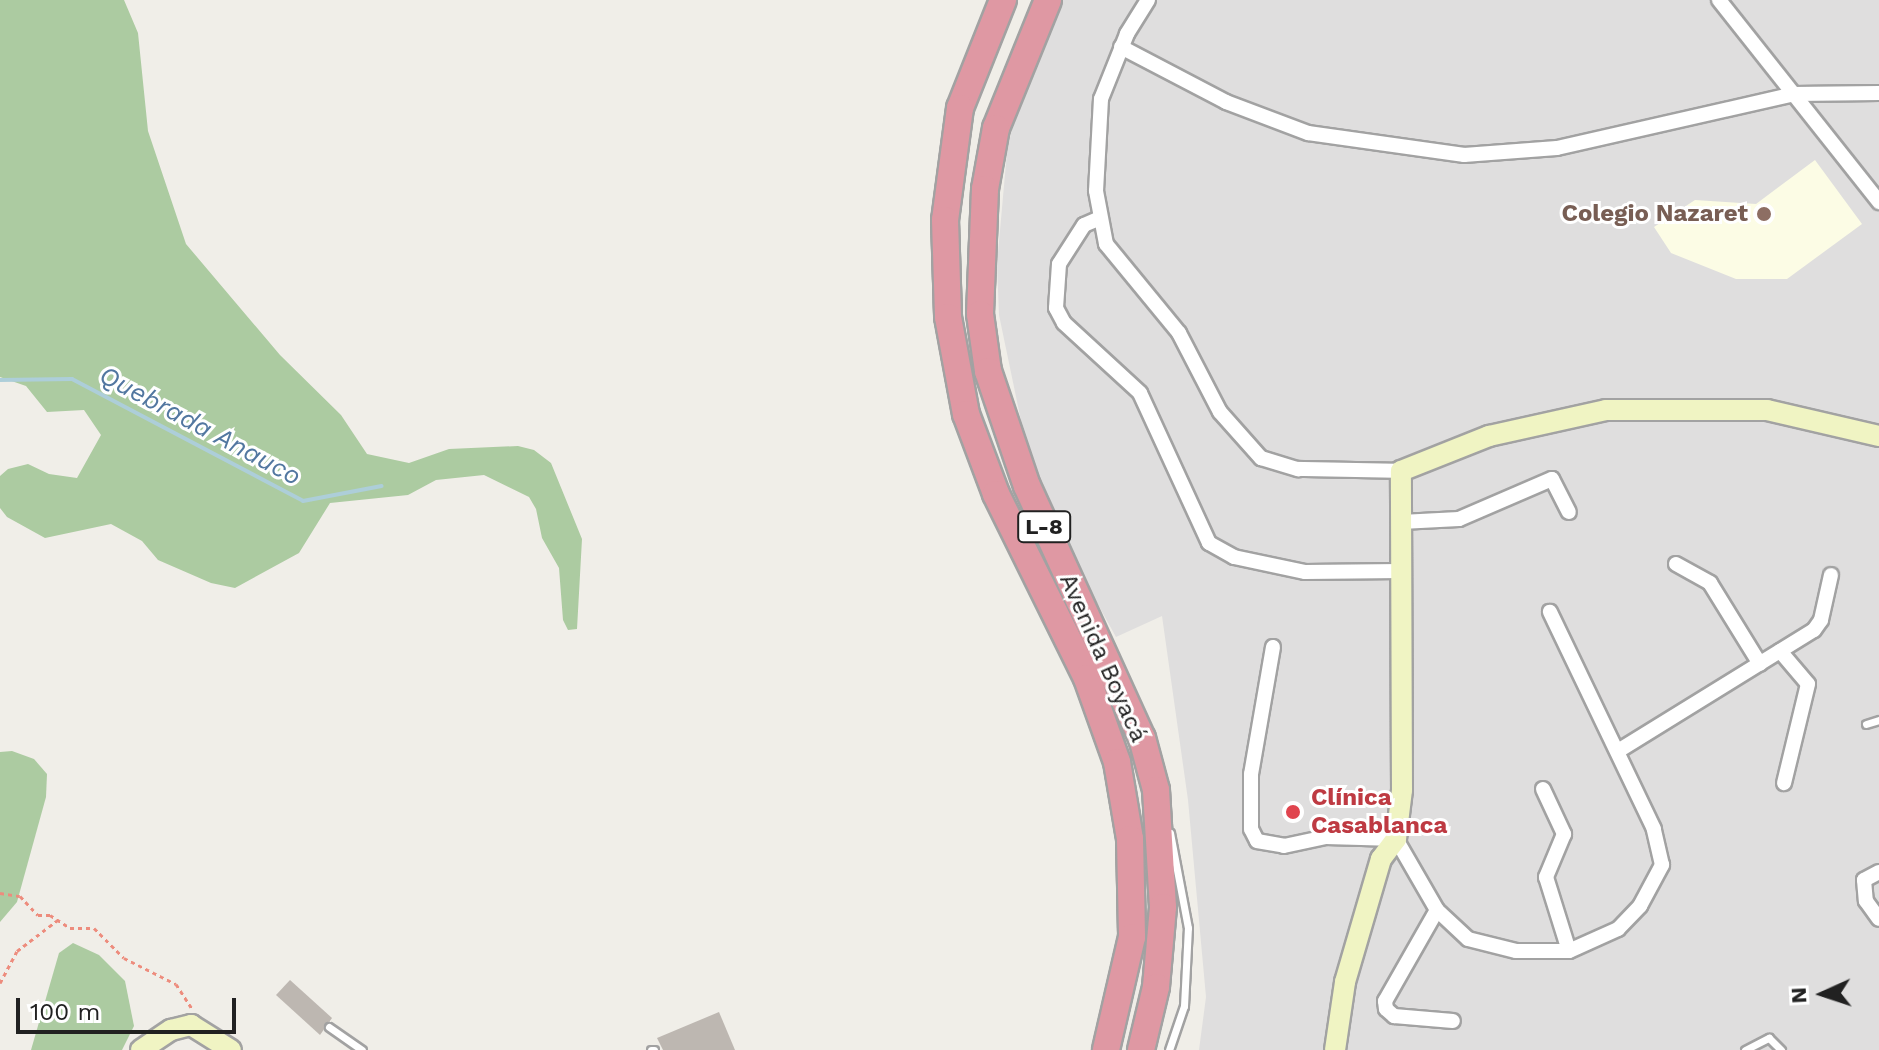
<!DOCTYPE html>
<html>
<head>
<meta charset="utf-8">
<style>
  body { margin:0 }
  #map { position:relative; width:1879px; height:1050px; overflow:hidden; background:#f0eee8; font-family:"Work Sans",sans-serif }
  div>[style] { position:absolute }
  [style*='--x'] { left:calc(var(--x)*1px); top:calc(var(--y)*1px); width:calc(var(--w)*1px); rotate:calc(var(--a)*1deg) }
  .residential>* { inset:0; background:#dfdede }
  .education>* { inset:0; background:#fcfce5 }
  .forest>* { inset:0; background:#accba1 }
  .stream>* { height:4px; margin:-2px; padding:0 2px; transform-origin:2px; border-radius:2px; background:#adced9 }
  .building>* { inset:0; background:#bdb7b1 }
  .path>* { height:3px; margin-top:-1.5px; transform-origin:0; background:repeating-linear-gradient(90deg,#ed8c7d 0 4px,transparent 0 8px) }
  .roads { filter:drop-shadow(2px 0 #a2a2a2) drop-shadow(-2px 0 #a2a2a2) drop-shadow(0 2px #a2a2a2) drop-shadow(0 -2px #a2a2a2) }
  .service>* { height:7px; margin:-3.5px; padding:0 3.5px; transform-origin:3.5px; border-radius:3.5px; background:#fff }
  .minor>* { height:14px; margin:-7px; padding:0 7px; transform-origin:7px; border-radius:7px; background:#fff }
  .secondary>* { height:20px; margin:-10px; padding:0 10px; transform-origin:10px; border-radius:10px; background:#f0f4c3 }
  .motorway>* { height:26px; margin:-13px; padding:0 13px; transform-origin:13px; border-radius:13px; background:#df98a3 }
  .dots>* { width:22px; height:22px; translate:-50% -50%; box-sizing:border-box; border:4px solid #fff; border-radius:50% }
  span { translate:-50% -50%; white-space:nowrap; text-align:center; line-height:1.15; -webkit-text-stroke:6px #fff; paint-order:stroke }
  .shield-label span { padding:2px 6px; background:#fff; border:2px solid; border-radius:6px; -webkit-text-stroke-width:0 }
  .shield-label { font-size:22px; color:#212121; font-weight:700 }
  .education-label { font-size:24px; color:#785e54; font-weight:700 }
  .right { translate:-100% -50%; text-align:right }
  .street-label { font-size:24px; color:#212121 }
  .health-label { font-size:24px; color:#be3a42; font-weight:700 }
  .left { translate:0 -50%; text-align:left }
  .water-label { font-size:26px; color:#5277a0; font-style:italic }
  .north { position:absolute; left:1783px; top:954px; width:80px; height:80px; -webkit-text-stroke:6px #fff; paint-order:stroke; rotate:267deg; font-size:22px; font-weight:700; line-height:32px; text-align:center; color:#212121 }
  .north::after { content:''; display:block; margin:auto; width:28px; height:36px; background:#212121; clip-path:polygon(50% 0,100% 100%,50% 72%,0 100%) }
  .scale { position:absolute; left:16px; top:998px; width:220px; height:36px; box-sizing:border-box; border:4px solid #212121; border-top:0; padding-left:10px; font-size:24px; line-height:28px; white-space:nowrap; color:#212121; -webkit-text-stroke:6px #fff; paint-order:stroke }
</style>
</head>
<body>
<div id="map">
  <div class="residential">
    <i style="clip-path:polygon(1061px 0,1879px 0,1879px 1050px,1199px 1050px,1206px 997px,1188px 800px,1162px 616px,1116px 637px,1059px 534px,1030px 464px,999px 315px,997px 264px,1007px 152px,1016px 110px)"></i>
  </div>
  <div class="education">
    <i style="clip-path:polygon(1815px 160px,1862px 224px,1787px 279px,1736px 279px,1671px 253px,1654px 227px,1695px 200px,1756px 204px)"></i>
  </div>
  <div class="forest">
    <i style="clip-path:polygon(0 0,124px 0,138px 33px,148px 131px,186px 244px,280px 355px,341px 415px,367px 454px,409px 463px,449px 449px,518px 446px,534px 450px,551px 463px,582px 539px,577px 629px,568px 630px,563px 620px,559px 568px,542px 538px,536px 509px,529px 497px,484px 475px,436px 480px,408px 495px,330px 503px,299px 553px,235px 588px,211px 583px,158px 560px,142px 541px,111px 524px,45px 538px,7px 517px,0 508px,0 476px,8px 469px,28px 464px,49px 474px,77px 478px,101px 435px,84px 410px,47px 412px,26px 386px,0 377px)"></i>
    <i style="clip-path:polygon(12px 751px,34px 759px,47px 774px,46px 797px,17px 902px,0 922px,0 752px)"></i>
    <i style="clip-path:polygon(73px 943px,99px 955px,125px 981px,134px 1026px,122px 1050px,31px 1050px,59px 953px)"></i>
  </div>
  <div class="stream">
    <i style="--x:0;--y:380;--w:72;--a:-0.8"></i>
    <i style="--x:72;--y:379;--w:261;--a:27.8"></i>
    <i style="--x:303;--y:501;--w:80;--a:-10.8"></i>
  </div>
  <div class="building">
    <i style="clip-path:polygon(290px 980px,332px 1018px,320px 1035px,276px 995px)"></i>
    <i style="clip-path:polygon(719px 1012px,735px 1050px,663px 1050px,657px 1038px)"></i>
  </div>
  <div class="path">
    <i style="--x:0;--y:893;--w:20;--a:9"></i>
    <i style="--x:20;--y:896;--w:26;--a:47"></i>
    <i style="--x:38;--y:915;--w:12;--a:0"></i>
    <i style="--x:50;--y:915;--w:24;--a:33"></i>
    <i style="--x:70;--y:928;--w:24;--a:0"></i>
    <i style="--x:94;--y:928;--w:42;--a:45"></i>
    <i style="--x:124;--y:958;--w:58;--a:26.6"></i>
    <i style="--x:176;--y:984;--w:30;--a:57"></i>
    <i style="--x:0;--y:983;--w:36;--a:-62"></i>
    <i style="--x:17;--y:951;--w:53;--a:-37.3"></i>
  </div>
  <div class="roads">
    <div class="service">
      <i style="--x:1866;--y:724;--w:14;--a:-17"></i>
      <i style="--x:329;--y:1027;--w:40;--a:34.9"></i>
      <i style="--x:651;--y:1050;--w:3;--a:0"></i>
      <i style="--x:1169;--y:1050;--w:46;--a:-71.2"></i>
      <i style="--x:1184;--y:1006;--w:78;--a:-87.1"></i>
      <i style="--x:1188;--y:928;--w:97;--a:-100.7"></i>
      <i style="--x:1745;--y:1050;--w:27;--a:-27"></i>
      <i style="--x:1769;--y:1038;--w:17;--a:45"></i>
    </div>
    <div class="minor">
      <i style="--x:1148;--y:0;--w:40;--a:122"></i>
      <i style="--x:1127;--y:34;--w:70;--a:111.8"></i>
      <i style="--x:1101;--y:99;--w:92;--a:93.1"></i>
      <i style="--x:1096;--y:191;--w:54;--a:79.3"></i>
      <i style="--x:1106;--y:244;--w:115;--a:50.6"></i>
      <i style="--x:1179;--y:333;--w:89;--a:62.6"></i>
      <i style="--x:1220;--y:412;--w:62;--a:48.3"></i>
      <i style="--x:1261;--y:458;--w:39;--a:17"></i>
      <i style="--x:1298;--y:469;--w:103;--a:1.1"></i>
      <i style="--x:1719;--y:0;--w:258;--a:51.6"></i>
      <i style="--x:1121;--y:47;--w:119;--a:27.6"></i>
      <i style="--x:1226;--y:102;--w:88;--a:20.7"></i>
      <i style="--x:1308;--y:133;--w:158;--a:8"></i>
      <i style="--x:1464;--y:155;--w:93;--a:-4.3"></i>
      <i style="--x:1557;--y:148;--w:243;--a:-12.8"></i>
      <i style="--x:1794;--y:94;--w:85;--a:-0.7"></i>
      <i style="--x:1098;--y:219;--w:15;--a:157"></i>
      <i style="--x:1084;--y:225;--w:46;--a:122.7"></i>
      <i style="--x:1059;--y:264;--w:44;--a:93.9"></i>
      <i style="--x:1056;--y:308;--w:17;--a:62"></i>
      <i style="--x:1064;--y:323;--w:103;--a:42.6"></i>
      <i style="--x:1140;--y:393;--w:165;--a:65.3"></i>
      <i style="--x:1209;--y:543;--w:29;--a:29"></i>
      <i style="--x:1234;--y:557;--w:73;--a:11.9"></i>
      <i style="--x:1305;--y:572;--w:96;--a:-0.6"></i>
      <i style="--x:1401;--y:522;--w:58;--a:-3"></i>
      <i style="--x:1459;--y:519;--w:101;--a:-23.3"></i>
      <i style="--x:1552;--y:479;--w:37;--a:63"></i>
      <i style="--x:1676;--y:564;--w:39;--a:29"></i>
      <i style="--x:1710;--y:583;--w:95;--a:58.3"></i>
      <i style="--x:1273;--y:647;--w:129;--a:99.8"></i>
      <i style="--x:1251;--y:774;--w:55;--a:90"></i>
      <i style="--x:1251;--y:829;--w:13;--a:63"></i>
      <i style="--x:1257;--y:841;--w:27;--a:10"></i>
      <i style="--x:1284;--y:846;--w:43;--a:-12.1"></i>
      <i style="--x:1326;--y:837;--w:70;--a:1.6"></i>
      <i style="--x:1396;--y:839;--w:82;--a:60"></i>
      <i style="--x:1437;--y:910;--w:42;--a:43.1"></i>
      <i style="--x:1468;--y:939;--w:49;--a:14"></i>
      <i style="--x:1516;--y:951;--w:53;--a:0"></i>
      <i style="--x:1569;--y:951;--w:54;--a:-24.2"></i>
      <i style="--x:1618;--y:929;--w:32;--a:-46"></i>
      <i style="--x:1640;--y:906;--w:47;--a:-61.8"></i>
      <i style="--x:1662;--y:865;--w:37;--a:-103"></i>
      <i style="--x:1654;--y:829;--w:241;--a:-115.6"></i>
      <i style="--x:1780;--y:651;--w:43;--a:49.7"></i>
      <i style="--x:1808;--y:684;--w:102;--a:103.6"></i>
      <i style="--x:1618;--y:751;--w:230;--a:-31.7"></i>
      <i style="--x:1814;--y:630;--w:12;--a:-55"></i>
      <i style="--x:1821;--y:620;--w:46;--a:-77.5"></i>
      <i style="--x:1543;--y:789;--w:50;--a:65"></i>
      <i style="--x:1564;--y:834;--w:47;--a:112.7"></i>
      <i style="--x:1546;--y:877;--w:77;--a:72.7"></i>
      <i style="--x:1879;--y:872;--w:17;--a:152"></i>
      <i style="--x:1864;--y:880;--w:21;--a:85"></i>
      <i style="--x:1866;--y:901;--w:22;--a:54"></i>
      <i style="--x:1437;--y:910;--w:105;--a:119.7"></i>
      <i style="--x:1385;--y:1001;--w:8;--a:83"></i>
      <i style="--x:1386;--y:1009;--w:11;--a:41"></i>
      <i style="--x:1394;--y:1016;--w:59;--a:4.8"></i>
    </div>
    <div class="secondary">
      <i style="--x:141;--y:1050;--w:36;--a:-34"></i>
      <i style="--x:171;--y:1030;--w:21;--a:-14"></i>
      <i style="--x:191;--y:1025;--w:47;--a:32"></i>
      <i style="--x:1335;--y:1050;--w:69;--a:-81.6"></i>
      <i style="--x:1345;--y:982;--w:128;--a:-73.7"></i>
      <i style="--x:1381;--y:859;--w:25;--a:-53"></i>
      <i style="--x:1396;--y:839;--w:49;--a:-83"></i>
      <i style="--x:1402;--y:790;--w:319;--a:-90.2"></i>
      <i style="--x:1401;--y:471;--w:95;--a:-21.7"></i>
      <i style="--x:1489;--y:436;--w:120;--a:-12.5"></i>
      <i style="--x:1606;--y:410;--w:161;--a:0"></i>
      <i style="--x:1767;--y:410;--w:115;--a:13.1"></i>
    </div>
    <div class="motorway">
      <i style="--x:1003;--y:0;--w:116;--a:111.7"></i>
      <i style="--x:960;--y:108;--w:113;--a:97.6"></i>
      <i style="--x:945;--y:220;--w:97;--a:88.2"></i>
      <i style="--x:948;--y:317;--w:99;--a:79.5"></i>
      <i style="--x:966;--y:414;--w:85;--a:69.4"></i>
      <i style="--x:996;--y:494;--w:205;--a:63.7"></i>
      <i style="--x:1087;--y:678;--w:89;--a:70.3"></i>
      <i style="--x:1117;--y:762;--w:78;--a:80.4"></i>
      <i style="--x:1130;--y:839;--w:98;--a:88.8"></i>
      <i style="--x:1132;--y:937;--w:116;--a:103"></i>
      <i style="--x:1048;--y:0;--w:138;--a:112.1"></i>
      <i style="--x:996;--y:128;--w:62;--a:100.2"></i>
      <i style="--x:985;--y:189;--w:125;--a:92.3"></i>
      <i style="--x:980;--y:314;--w:58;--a:82"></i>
      <i style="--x:988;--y:371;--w:121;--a:71.3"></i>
      <i style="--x:1027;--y:486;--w:277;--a:65.5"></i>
      <i style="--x:1142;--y:738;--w:54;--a:74.9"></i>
      <i style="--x:1156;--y:790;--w:117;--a:86.6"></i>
      <i style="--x:1163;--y:907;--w:80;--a:95"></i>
      <i style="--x:1156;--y:987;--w:65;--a:103.4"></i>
    </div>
  </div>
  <div class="dots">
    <i style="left:1764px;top:214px;background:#8d6e63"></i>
    <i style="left:1293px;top:812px;background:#e0444e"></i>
  </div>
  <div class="shield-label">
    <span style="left:1044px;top:527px">L-8</span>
  </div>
  <div class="education-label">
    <span class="right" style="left:1748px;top:214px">Colegio Nazaret</span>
  </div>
  <div class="street-label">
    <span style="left:1103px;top:658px;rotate:66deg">Avenida Boyacá</span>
  </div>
  <div class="health-label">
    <span class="left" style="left:1311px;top:812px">Clínica<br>Casablanca</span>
  </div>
  <div class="water-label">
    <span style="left:200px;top:426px;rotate:28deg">Quebrada Anauco</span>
  </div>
  <div class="north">N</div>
  <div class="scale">100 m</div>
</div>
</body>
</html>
